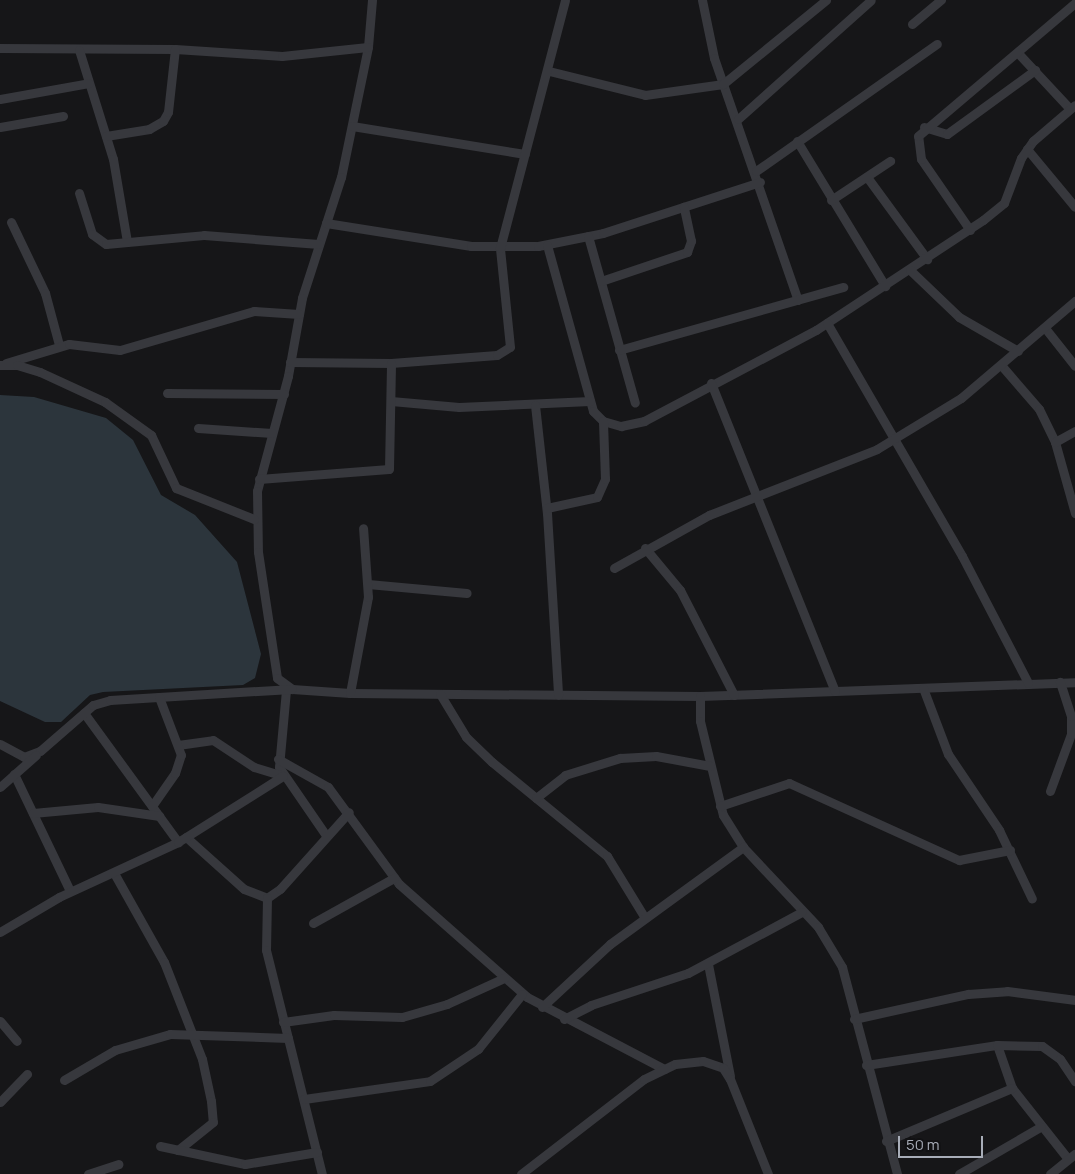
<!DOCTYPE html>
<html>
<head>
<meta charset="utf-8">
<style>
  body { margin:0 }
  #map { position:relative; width:1075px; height:1174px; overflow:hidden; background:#161618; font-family:Manrope,sans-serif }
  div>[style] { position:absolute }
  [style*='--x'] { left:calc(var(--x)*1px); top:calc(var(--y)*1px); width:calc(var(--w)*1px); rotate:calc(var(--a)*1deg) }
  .water>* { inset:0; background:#2c353c }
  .street>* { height:9px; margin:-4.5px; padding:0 4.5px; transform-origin:4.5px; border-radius:4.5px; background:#37383d }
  span { translate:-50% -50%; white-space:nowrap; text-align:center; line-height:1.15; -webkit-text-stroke:5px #111113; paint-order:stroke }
  .scale { position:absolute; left:898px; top:1136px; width:85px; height:22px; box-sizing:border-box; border:2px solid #a8adb8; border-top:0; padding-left:6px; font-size:15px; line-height:18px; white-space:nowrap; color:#a8adb8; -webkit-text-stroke:4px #111113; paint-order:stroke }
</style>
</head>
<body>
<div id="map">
  <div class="water">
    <i style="clip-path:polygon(0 395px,34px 397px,106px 418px,133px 440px,161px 495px,195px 515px,237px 562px,261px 654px,255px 678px,243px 685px,103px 692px,90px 695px,61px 722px,45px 722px,0 701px)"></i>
  </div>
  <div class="street">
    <i style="--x:372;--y:0;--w:47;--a:94.9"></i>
    <i style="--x:368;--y:47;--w:133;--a:101.7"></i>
    <i style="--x:341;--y:177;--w:127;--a:107.9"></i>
    <i style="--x:302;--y:298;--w:79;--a:100.2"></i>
    <i style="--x:288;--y:376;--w:119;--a:105.1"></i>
    <i style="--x:257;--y:491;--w:61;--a:89.1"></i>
    <i style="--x:258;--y:552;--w:127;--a:81.4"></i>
    <i style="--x:277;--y:678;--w:19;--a:36"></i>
    <i style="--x:292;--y:689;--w:58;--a:3.9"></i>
    <i style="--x:350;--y:693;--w:350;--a:0.5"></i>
    <i style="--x:700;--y:696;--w:375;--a:-2.1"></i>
    <i style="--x:702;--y:0;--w:59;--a:78.3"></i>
    <i style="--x:714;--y:58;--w:256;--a:70.9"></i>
    <i style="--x:912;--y:24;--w:38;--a:-40"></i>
    <i style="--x:0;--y:48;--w:175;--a:0.3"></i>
    <i style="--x:175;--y:49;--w:107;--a:3.7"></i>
    <i style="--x:282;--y:56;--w:86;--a:-6"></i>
    <i style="--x:79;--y:50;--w:114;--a:72.7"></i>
    <i style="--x:113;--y:159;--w:84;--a:80.4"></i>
    <i style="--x:1018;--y:53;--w:76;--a:47.1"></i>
    <i style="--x:549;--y:71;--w:99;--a:14"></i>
    <i style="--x:645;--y:95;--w:79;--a:-8"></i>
    <i style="--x:723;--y:84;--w:133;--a:-39.2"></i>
    <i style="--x:0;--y:99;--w:90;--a:-10.2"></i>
    <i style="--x:738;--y:119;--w:178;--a:-41.8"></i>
    <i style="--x:352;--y:126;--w:175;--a:9.2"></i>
    <i style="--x:0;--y:127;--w:64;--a:-9.9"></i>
    <i style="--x:924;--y:127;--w:24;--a:17"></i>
    <i style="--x:947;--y:134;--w:109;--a:-36"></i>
    <i style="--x:106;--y:136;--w:44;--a:-9.2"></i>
    <i style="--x:149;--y:129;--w:16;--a:-30"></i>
    <i style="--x:163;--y:121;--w:10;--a:-61"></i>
    <i style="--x:168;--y:112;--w:63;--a:-83.7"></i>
    <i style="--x:797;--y:141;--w:170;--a:58.7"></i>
    <i style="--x:1027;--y:149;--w:75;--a:50.4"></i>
    <i style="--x:756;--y:171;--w:221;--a:-35.1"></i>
    <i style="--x:867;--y:177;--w:102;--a:53.8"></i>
    <i style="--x:79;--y:193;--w:43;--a:72.4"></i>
    <i style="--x:92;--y:234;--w:17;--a:36"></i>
    <i style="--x:106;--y:244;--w:98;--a:-5.2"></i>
    <i style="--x:204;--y:235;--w:115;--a:4.5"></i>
    <i style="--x:831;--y:200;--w:71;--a:-33.5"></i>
    <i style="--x:11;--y:222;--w:79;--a:64.4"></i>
    <i style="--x:45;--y:293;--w:54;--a:74.9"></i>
    <i style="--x:326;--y:223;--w:147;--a:9"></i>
    <i style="--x:471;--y:246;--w:67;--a:0"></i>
    <i style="--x:538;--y:246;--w:66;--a:-11.3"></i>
    <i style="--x:603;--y:233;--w:165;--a:-18"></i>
    <i style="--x:970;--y:230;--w:86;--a:-124.6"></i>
    <i style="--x:921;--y:159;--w:23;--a:-97"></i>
    <i style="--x:918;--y:136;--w:206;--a:-40.3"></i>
    <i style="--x:588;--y:236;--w:173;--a:74.3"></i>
    <i style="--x:547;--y:245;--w:172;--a:74.5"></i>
    <i style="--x:593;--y:411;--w:14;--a:45"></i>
    <i style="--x:603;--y:421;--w:19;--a:16"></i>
    <i style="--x:621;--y:426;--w:24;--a:-12"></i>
    <i style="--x:644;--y:421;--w:195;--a:-27.9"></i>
    <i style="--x:816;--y:330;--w:200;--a:-33.4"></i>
    <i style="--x:983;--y:220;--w:27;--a:-39"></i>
    <i style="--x:1004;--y:203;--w:48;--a:-69.3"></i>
    <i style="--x:1021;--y:158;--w:21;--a:-55"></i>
    <i style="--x:1033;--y:141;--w:55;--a:-40.6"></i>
    <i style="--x:910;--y:270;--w:68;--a:43.8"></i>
    <i style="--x:959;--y:317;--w:68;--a:30"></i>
    <i style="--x:601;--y:281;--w:91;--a:-18.6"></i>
    <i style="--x:687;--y:252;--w:12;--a:-70"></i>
    <i style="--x:691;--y:241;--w:35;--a:-102"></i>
    <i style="--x:827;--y:323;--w:269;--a:59.9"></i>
    <i style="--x:962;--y:556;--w:143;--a:62.5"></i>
    <i style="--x:1045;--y:328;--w:48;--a:51.7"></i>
    <i style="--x:619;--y:350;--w:233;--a:-15.7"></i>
    <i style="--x:290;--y:362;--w:101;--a:0.6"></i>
    <i style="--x:391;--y:363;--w:106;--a:-4.3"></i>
    <i style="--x:497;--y:355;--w:15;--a:-32"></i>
    <i style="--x:510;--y:347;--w:100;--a:-95.8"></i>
    <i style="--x:500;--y:248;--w:256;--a:-75.3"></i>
    <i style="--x:6;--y:363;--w:66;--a:-16.8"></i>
    <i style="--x:69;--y:344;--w:51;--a:6.7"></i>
    <i style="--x:120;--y:350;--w:140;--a:-16.2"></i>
    <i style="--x:254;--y:311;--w:45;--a:3.8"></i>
    <i style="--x:0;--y:365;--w:17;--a:0"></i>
    <i style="--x:17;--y:365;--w:24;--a:17"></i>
    <i style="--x:40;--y:372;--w:72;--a:24.8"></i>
    <i style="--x:105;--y:402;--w:57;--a:35.7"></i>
    <i style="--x:151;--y:435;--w:59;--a:64.7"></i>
    <i style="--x:176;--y:488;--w:84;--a:21.7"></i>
    <i style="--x:1001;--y:365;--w:58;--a:49.2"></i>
    <i style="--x:1039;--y:409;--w:37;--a:64"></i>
    <i style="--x:1055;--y:442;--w:74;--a:74.3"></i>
    <i style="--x:711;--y:383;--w:332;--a:68.1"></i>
    <i style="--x:167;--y:393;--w:117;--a:0.5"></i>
    <i style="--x:391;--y:401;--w:68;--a:5"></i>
    <i style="--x:459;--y:407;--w:131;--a:-2.6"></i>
    <i style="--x:535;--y:405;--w:109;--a:83.7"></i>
    <i style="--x:547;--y:513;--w:182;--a:86.5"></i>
    <i style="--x:198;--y:428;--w:74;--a:3.9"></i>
    <i style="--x:1055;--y:442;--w:23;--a:-29"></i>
    <i style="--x:259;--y:479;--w:130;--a:-4.4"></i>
    <i style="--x:389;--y:469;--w:106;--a:-88.9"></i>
    <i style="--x:547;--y:508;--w:51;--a:-12.4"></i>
    <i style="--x:597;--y:497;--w:20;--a:-66"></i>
    <i style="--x:605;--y:479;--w:58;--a:-92"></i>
    <i style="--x:645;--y:548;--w:55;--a:50.2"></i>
    <i style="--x:680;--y:590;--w:118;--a:62.8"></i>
    <i style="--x:614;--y:568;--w:109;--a:-29.2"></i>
    <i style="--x:709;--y:515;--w:180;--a:-21.4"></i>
    <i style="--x:877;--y:449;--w:98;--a:-31.3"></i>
    <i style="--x:961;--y:398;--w:150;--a:-40.4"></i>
    <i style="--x:368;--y:584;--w:99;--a:5.2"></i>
    <i style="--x:923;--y:688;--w:71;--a:69.3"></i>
    <i style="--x:948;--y:754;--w:92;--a:56.1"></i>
    <i style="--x:999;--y:830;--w:76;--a:64.4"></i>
    <i style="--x:286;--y:690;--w:77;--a:95.2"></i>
    <i style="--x:279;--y:767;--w:81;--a:55.5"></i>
    <i style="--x:350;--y:693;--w:98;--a:-79.4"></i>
    <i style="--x:368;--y:597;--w:69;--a:-94.1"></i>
    <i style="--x:440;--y:694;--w:50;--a:58.8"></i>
    <i style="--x:466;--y:737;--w:36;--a:44"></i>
    <i style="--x:492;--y:762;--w:149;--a:39.3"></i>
    <i style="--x:607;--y:856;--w:73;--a:58.5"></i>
    <i style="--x:700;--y:696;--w:25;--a:90"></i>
    <i style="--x:700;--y:721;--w:97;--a:76.3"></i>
    <i style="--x:723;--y:815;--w:38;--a:58"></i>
    <i style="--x:743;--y:847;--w:110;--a:46.8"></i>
    <i style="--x:818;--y:927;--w:47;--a:59"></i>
    <i style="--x:842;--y:967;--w:214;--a:75.1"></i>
    <i style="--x:84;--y:713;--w:160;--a:53.9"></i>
    <i style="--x:0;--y:744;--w:27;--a:28"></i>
    <i style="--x:24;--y:757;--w:17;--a:-21"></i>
    <i style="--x:40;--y:751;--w:70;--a:-41"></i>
    <i style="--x:93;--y:705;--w:18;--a:-16"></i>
    <i style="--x:110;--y:700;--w:182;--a:-3.5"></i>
    <i style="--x:178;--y:745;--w:35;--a:-8"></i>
    <i style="--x:213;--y:740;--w:49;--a:33.4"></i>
    <i style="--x:254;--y:767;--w:30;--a:17"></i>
    <i style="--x:278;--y:759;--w:57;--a:29.2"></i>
    <i style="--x:328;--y:787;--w:120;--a:53.8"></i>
    <i style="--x:399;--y:884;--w:171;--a:41.4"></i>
    <i style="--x:527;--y:997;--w:155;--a:27.7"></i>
    <i style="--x:14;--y:774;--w:130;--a:64.4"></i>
    <i style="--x:0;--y:787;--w:48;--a:-41.6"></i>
    <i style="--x:1050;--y:791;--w:61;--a:-69.8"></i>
    <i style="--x:1071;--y:734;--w:18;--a:-90"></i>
    <i style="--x:1071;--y:716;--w:36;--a:-108"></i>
    <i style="--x:536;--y:798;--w:37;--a:-38"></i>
    <i style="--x:565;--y:775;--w:58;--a:-17.2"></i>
    <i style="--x:620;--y:758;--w:36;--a:-3"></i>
    <i style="--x:656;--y:756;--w:55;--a:10.5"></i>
    <i style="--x:152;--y:806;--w:40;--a:-55.1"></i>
    <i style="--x:175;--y:773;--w:19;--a:-72"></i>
    <i style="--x:181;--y:755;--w:62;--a:-110.8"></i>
    <i style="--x:720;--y:806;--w:73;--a:-18.4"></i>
    <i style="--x:789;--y:783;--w:187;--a:24.4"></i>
    <i style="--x:959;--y:860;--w:52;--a:-11.1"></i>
    <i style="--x:33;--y:813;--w:65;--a:-5.3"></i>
    <i style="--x:98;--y:807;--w:62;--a:8.4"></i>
    <i style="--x:186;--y:837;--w:78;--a:41.9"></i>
    <i style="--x:244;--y:889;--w:25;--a:21"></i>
    <i style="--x:267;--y:898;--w:16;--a:-35"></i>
    <i style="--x:280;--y:889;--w:103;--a:-48.1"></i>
    <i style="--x:114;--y:873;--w:102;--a:60.7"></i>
    <i style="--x:164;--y:962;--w:104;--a:68.6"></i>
    <i style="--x:202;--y:1059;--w:43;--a:77.9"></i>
    <i style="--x:211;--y:1101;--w:21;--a:85"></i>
    <i style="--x:213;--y:1122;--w:45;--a:141.3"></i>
    <i style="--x:267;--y:898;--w:52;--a:91.1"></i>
    <i style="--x:266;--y:950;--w:231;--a:76"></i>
    <i style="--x:313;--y:923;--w:93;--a:-29.1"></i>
    <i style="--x:0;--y:932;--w:69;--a:-30.7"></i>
    <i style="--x:59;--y:897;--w:131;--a:-24.8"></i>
    <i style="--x:178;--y:842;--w:124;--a:-32.2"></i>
    <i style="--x:708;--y:964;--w:114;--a:78.9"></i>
    <i style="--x:542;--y:1007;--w:93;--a:-42.8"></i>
    <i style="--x:610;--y:944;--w:165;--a:-36.1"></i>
    <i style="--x:564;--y:1019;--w:30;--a:-27"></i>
    <i style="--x:591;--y:1005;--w:102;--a:-18.3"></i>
    <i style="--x:688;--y:973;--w:129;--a:-28.2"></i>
    <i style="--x:854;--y:1019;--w:117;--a:-12.4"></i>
    <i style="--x:968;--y:994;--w:39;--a:-4"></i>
    <i style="--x:1007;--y:991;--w:69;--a:7.5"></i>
    <i style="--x:0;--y:1021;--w:26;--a:50"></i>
    <i style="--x:283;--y:1022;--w:51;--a:-7.8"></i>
    <i style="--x:334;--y:1015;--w:68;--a:1.7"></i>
    <i style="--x:402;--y:1017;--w:47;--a:-16.1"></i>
    <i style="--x:447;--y:1004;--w:63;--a:-24.5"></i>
    <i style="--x:997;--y:1045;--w:46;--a:70.8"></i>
    <i style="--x:1012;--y:1088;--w:90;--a:51.7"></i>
    <i style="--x:866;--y:1065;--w:133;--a:-8.7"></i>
    <i style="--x:997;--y:1045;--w:45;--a:1.3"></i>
    <i style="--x:1042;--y:1046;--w:22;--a:36"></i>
    <i style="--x:1060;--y:1059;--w:27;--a:56"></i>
    <i style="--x:64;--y:1080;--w:59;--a:-30.5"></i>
    <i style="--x:115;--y:1050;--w:57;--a:-16.2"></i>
    <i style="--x:170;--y:1034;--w:118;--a:1.9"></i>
    <i style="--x:304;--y:1099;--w:127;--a:-8.1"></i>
    <i style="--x:430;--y:1081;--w:58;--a:-33.7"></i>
    <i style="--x:478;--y:1049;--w:70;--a:-51.3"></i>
    <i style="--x:0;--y:1102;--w:39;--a:-46"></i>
    <i style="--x:886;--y:1141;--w:137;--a:-22.8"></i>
    <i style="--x:160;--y:1146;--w:87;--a:12"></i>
    <i style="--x:245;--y:1164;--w:73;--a:-9.5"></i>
    <i style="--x:88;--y:1174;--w:32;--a:-18"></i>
    <i style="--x:521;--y:1174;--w:155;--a:-37.7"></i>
    <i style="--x:644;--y:1079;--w:34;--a:-26"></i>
    <i style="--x:675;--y:1064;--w:28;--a:-6"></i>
    <i style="--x:703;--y:1061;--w:21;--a:19"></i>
    <i style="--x:723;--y:1068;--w:13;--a:58"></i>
    <i style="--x:730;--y:1079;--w:102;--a:68.2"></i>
    <i style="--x:959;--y:1174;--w:94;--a:-30.1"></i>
    <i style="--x:1050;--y:1174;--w:32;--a:-39"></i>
  </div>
  <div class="scale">50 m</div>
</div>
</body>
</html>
